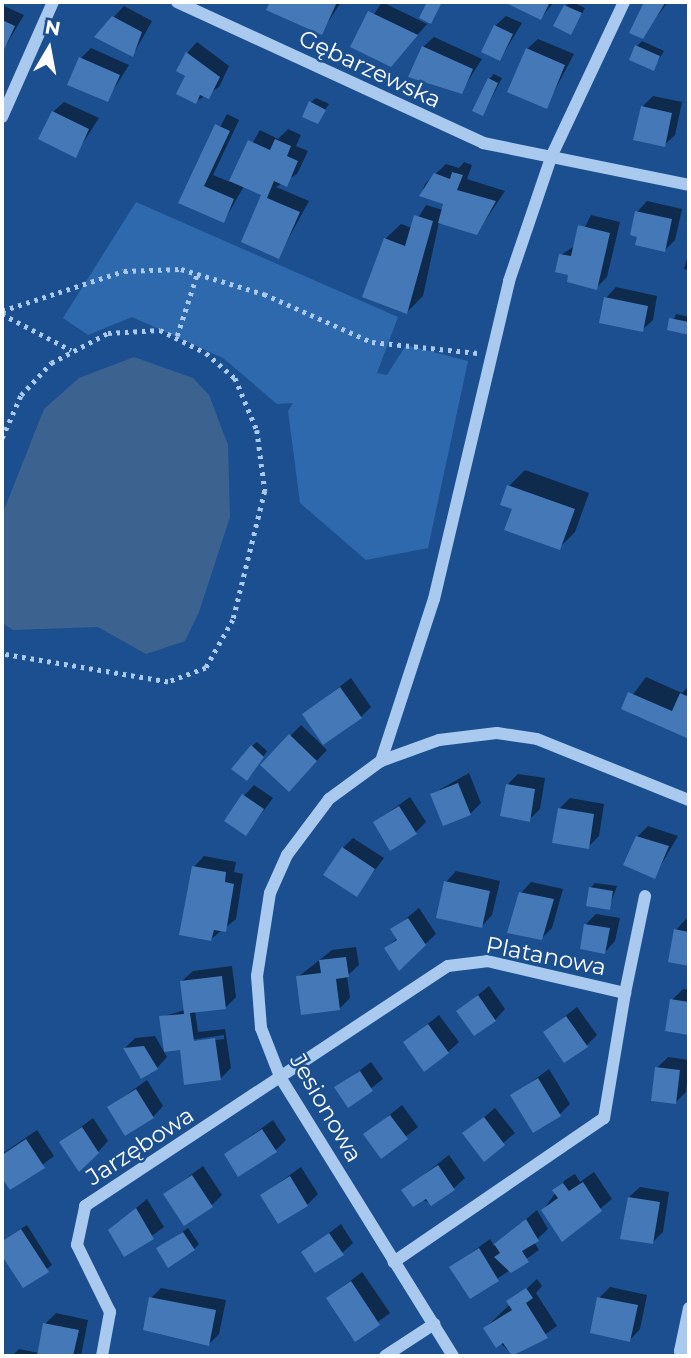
<!DOCTYPE html>
<html>
<head>
<meta charset="utf-8">
<style>
  body { margin:0 }
  #map { position:relative; width:691px; height:1358px; overflow:hidden; background:#1b4f8f; font-family:Montserrat,sans-serif }
  div>[style] { position:absolute }
  [style*='--x'] { left:calc(var(--x)*1px); top:calc(var(--y)*1px); width:calc(var(--w)*1px); rotate:calc(var(--a)*1deg) }
  .green>* { inset:0; background:#2e69ad }
  .water>* { inset:0; background:#3c6290 }
  .shadow>* { inset:0; background:#0007 }
  .building>* { inset:0; background:#4478b7 }
  .path>* { height:4.5px; margin-top:-2.25px; transform-origin:0; background:repeating-linear-gradient(90deg,#a9c9ee 0 3.5px,transparent 0 8.5px) }
  .minor>* { height:12px; margin:-6px; padding:0 6px; transform-origin:6px; border-radius:6px; background:#a9c9ee }
  span { translate:-50% -50%; white-space:nowrap; text-align:center; line-height:1.15; -webkit-text-stroke:5px #1b4f8f; paint-order:stroke }
  .street-label { font-size:23px; color:#fff }
  .frame { position:absolute; inset:0; border:4px solid #fff; pointer-events:none }
  .north { position:absolute; left:14px; top:14px; width:70px; height:70px; -webkit-text-stroke:5px #1b4f8f; paint-order:stroke; rotate:10deg; font-size:19px; font-weight:700; line-height:28px; text-align:center; color:#fff }
  .north::after { content:''; display:block; margin:auto; width:24px; height:32px; background:#fff; clip-path:polygon(50% 0,100% 100%,50% 72%,0 100%) }
</style>
</head>
<body>
<div id="map">
  <div class="green">
    <i style="clip-path:polygon(136px 202px,398px 317px,377px 373px,387px 375px,406px 345px,468px 361px,428px 548px,366px 560px,300px 503px,288px 411px,293px 403px,277px 404px,223px 358px,132px 317px,88px 335px,63px 318px)"></i>
  </div>
  <div class="water">
    <i style="clip-path:polygon(134px 357px,193px 378px,209px 395px,228px 445px,230px 517px,199px 612px,185px 641px,146px 654px,98px 627px,13px 630px,2px 623px,2px 515px,44px 409px,79px 378px)"></i>
  </div>
  <div class="shadow">
    <i style="clip-path:polygon(272px 2px,341px 2px,321px 33px,269px 9px)"></i>
    <i style="clip-path:polygon(382px 2px,427px 24px,391px 65px,353px 46px)"></i>
    <i style="clip-path:polygon(508px 2px,554px 2px,541px 18px)"></i>
    <i style="clip-path:polygon(572px 2px,585px 8px,571px 33px,565px 6px)"></i>
    <i style="clip-path:polygon(646px 2px,668px 2px,642px 36px,632px 32px)"></i>
    <i style="clip-path:polygon(2px 5px,24px 15px,2px 52px)"></i>
    <i style="clip-path:polygon(124px 6px,152px 21px,133px 55px,96px 36px)"></i>
    <i style="clip-path:polygon(506px 16px,522px 23px,500px 59px,495px 26px)"></i>
    <i style="clip-path:polygon(434px 37px,482px 59px,461px 92px,423px 47px)"></i>
    <i style="clip-path:polygon(538px 39px,574px 54px,546px 107px,527px 49px)"></i>
    <i style="clip-path:polygon(642px 41px,664px 51px,653px 69px,637px 46px)"></i>
    <i style="clip-path:polygon(197px 42px,229px 66px,219px 87px,195px 102px,187px 53px)"></i>
    <i style="clip-path:polygon(91px 48px,129px 65px,107px 100px,81px 58px)"></i>
    <i style="clip-path:polygon(494px 74px,502px 78px,483px 114px,489px 79px)"></i>
    <i style="clip-path:polygon(653px 96px,682px 102px,675px 135px,664px 145px,643px 106px)"></i>
    <i style="clip-path:polygon(316px 98px,329px 104px,317px 122px,311px 102px)"></i>
    <i style="clip-path:polygon(64px 102px,99px 118px,75px 155px,53px 112px)"></i>
    <i style="clip-path:polygon(227px 114px,239px 120px,213px 175px,230px 182px,260px 130px,278px 139px,288px 129px,301px 135px,296px 146px,308px 151px,297px 174px,276px 187px,309px 201px,279px 256px,263px 194px,244px 186px,224px 221px,181px 202px)"></i>
    <i style="clip-path:polygon(464px 162px,472px 165px,467px 179px,505px 191px,477px 233px,439px 222px,423px 296px,407px 312px,385px 239px,401px 224px,412px 228px,426px 205px,443px 210px,445px 203px,421px 195px,425px 184px,446px 164px,459px 168px)"></i>
    <i style="clip-path:polygon(647px 201px,682px 209px,675px 240px,665px 250px,637px 212px)"></i>
    <i style="clip-path:polygon(591px 215px,620px 222px,607px 277px,596px 288px,570px 274px,561px 255px,576px 245px)"></i>
    <i style="clip-path:polygon(689px 252px,689px 270px,684px 269px)"></i>
    <i style="clip-path:polygon(616px 287px,657px 296px,653px 320px,642px 330px,606px 298px)"></i>
    <i style="clip-path:polygon(676px 314px,689px 317px,689px 333px,669px 329px)"></i>
    <i style="clip-path:polygon(525px 470px,589px 493px,575px 532px,559px 548px,514px 508px,509px 486px)"></i>
    <i style="clip-path:polygon(646px 677px,682px 693px,689px 686px,689px 737px,623px 708px)"></i>
    <i style="clip-path:polygon(351px 678px,371px 707px,361px 717px,304px 714px)"></i>
    <i style="clip-path:polygon(301px 725px,327px 750px,289px 790px,262px 765px)"></i>
    <i style="clip-path:polygon(257px 742px,267px 751px,252px 774px,252px 746px)"></i>
    <i style="clip-path:polygon(469px 773px,481px 803px,470px 814px,432px 794px)"></i>
    <i style="clip-path:polygon(518px 774px,545px 778px,540px 809px,529px 820px,508px 784px)"></i>
    <i style="clip-path:polygon(254px 785px,273px 798px,246px 834px,244px 796px)"></i>
    <i style="clip-path:polygon(410px 797px,426px 822px,415px 833px,375px 822px)"></i>
    <i style="clip-path:polygon(570px 798px,604px 804px,599px 836px,588px 847px,559px 809px)"></i>
    <i style="clip-path:polygon(648px 826px,678px 836px,654px 877px,637px 837px)"></i>
    <i style="clip-path:polygon(353px 838px,384px 858px,356px 895px,343px 848px)"></i>
    <i style="clip-path:polygon(204px 856px,236px 862px,234px 872px,243px 874px,236px 919px,211px 939px,194px 867px)"></i>
    <i style="clip-path:polygon(456px 871px,500px 881px,492px 915px,482px 926px,446px 882px)"></i>
    <i style="clip-path:polygon(531px 882px,563px 889px,552px 928px,541px 939px,521px 893px)"></i>
    <i style="clip-path:polygon(595px 883px,617px 886px,609px 908px,590px 888px)"></i>
    <i style="clip-path:polygon(419px 908px,436px 934px,399px 968px,386px 948px,397px 938px,392px 930px)"></i>
    <i style="clip-path:polygon(596px 914px,620px 918px,615px 941px,605px 952px,586px 924px)"></i>
    <i style="clip-path:polygon(686px 919px,689px 920px,689px 965px,670px 961px,676px 930px)"></i>
    <i style="clip-path:polygon(356px 947px,359px 965px,347px 976px,350px 998px,339px 1009px,298px 977px,332px 950px)"></i>
    <i style="clip-path:polygon(evenodd,232px 966px,236px 997px,225px 1008px,195px 1011px,198px 1032px,225px 1029px,231px 1068px,220px 1079px,181px 1048px,161px 1017px,185px 1010px,182px 981px,193px 971px,232px 966px,224px 1035px,224px 1039px,190px 1043px,190px 1040px,224px 1035px)"></i>
    <i style="clip-path:polygon(489px 986px,505px 1009px,495px 1020px,458px 1011px)"></i>
    <i style="clip-path:polygon(683px 989px,689px 990px,687px 1033px,672px 1000px)"></i>
    <i style="clip-path:polygon(577px 1007px,597px 1035px,586px 1046px,545px 1032px)"></i>
    <i style="clip-path:polygon(439px 1015px,459px 1042px,448px 1052px,405px 1042px)"></i>
    <i style="clip-path:polygon(155px 1036px,167px 1057px,157px 1068px,125px 1048px,135px 1038px)"></i>
    <i style="clip-path:polygon(668px 1057px,689px 1060px,686px 1092px,676px 1102px,657px 1068px)"></i>
    <i style="clip-path:polygon(371px 1062px,383px 1079px,349px 1105px,337px 1088px)"></i>
    <i style="clip-path:polygon(549px 1069px,570px 1104px,560px 1114px,512px 1096px)"></i>
    <i style="clip-path:polygon(147px 1080px,163px 1106px,153px 1117px,109px 1107px)"></i>
    <i style="clip-path:polygon(402px 1105px,418px 1127px,381px 1156px,365px 1135px)"></i>
    <i style="clip-path:polygon(495px 1108px,515px 1133px,484px 1159px,464px 1134px)"></i>
    <i style="clip-path:polygon(93px 1118px,108px 1141px,98px 1152px,61px 1142px)"></i>
    <i style="clip-path:polygon(273px 1120px,286px 1140px,276px 1150px,226px 1154px)"></i>
    <i style="clip-path:polygon(37px 1130px,54px 1156px,11px 1188px,2px 1174px,2px 1154px)"></i>
    <i style="clip-path:polygon(449px 1155px,465px 1178px,454px 1188px,432px 1204px,403px 1191px)"></i>
    <i style="clip-path:polygon(203px 1166px,222px 1195px,212px 1205px,165px 1194px)"></i>
    <i style="clip-path:polygon(301px 1167px,318px 1194px,307px 1205px,262px 1195px)"></i>
    <i style="clip-path:polygon(594px 1172px,612px 1199px,563px 1239px,543px 1210px,565px 1180px,575px 1174px,580px 1182px)"></i>
    <i style="clip-path:polygon(640px 1187px,669px 1192px,663px 1232px,652px 1243px,629px 1197px)"></i>
    <i style="clip-path:polygon(147px 1199px,164px 1227px,125px 1255px,110px 1230px)"></i>
    <i style="clip-path:polygon(537px 1210px,548px 1229px,534px 1242px,539px 1250px,471px 1297px,452px 1267px,490px 1239px,494px 1246px)"></i>
    <i style="clip-path:polygon(341px 1224px,353px 1243px,342px 1253px,303px 1253px)"></i>
    <i style="clip-path:polygon(27px 1225px,52px 1265px,23px 1286px,2px 1253px,2px 1241px)"></i>
    <i style="clip-path:polygon(188px 1228px,199px 1244px,194px 1249px,158px 1249px)"></i>
    <i style="clip-path:polygon(362px 1272px,390px 1313px,355px 1339px,328px 1298px)"></i>
    <i style="clip-path:polygon(537px 1279px,542px 1286px,536px 1293px,557px 1326px,514px 1356px,485px 1328px)"></i>
    <i style="clip-path:polygon(610px 1287px,647px 1295px,640px 1329px,630px 1340px,599px 1298px)"></i>
    <i style="clip-path:polygon(161px 1288px,226px 1300px,219px 1334px,209px 1344px,151px 1298px)"></i>
    <i style="clip-path:polygon(56px 1313px,88px 1320px,81px 1356px,12px 1356px,19px 1349px,39px 1353px,45px 1324px)"></i>
  </div>
  <div class="building">
    <i style="clip-path:polygon(270px 2px,337px 2px,322px 35px,266px 10px)"></i>
    <i style="clip-path:polygon(427px 2px,442px 2px,431px 24px,419px 18px)"></i>
    <i style="clip-path:polygon(504px 2px,550px 2px,541px 20px)"></i>
    <i style="clip-path:polygon(644px 2px,665px 3px,643px 39px,629px 33px)"></i>
    <i style="clip-path:polygon(564px 5px,582px 13px,571px 35px,553px 26px)"></i>
    <i style="clip-path:polygon(368px 11px,418px 35px,391px 67px,350px 47px)"></i>
    <i style="clip-path:polygon(112px 16px,142px 32px,133px 57px,94px 37px)"></i>
    <i style="clip-path:polygon(2px 20px,15px 26px,2px 54px)"></i>
    <i style="clip-path:polygon(494px 25px,513px 34px,500px 61px,481px 52px)"></i>
    <i style="clip-path:polygon(635px 45px,660px 56px,654px 71px,629px 60px)"></i>
    <i style="clip-path:polygon(422px 46px,473px 69px,462px 94px,408px 77px)"></i>
    <i style="clip-path:polygon(526px 48px,565px 65px,547px 109px,507px 92px)"></i>
    <i style="clip-path:polygon(186px 52px,220px 77px,209px 99px,200px 95px,196px 104px,176px 94px,185px 76px,176px 71px)"></i>
    <i style="clip-path:polygon(79px 57px,120px 75px,108px 102px,67px 85px)"></i>
    <i style="clip-path:polygon(488px 78px,498px 83px,483px 116px,472px 111px)"></i>
    <i style="clip-path:polygon(309px 101px,326px 110px,318px 124px,302px 117px)"></i>
    <i style="clip-path:polygon(641px 106px,672px 113px,665px 147px,633px 140px)"></i>
    <i style="clip-path:polygon(52px 111px,89px 129px,76px 158px,38px 139px)"></i>
    <i style="clip-path:polygon(215px 124px,230px 131px,204px 186px,234px 199px,224px 223px,178px 203px)"></i>
    <i style="clip-path:polygon(275px 139px,291px 146px,287px 156px,298px 161px,287px 187px,274px 181px,267px 198px,300px 212px,279px 259px,241px 242px,261px 195px,229px 181px,248px 140px,270px 150px)"></i>
    <i style="clip-path:polygon(452px 172px,463px 175px,457px 190px,496px 201px,477px 235px,438px 223px,443px 204px,419px 196px,434px 173px,450px 179px)"></i>
    <i style="clip-path:polygon(635px 211px,672px 219px,665px 252px,635px 245px,637px 237px,630px 235px)"></i>
    <i style="clip-path:polygon(414px 215px,433px 221px,407px 314px,362px 297px,384px 238px,405px 246px)"></i>
    <i style="clip-path:polygon(578px 225px,610px 233px,597px 290px,567px 282px,568px 275px,555px 272px,559px 254px,571px 256px)"></i>
    <i style="clip-path:polygon(604px 297px,648px 306px,643px 332px,599px 323px)"></i>
    <i style="clip-path:polygon(669px 318px,689px 322px,689px 335px,667px 330px)"></i>
    <i style="clip-path:polygon(507px 485px,575px 509px,560px 550px,504px 530px,512px 509px,500px 505px)"></i>
    <i style="clip-path:polygon(340px 687px,362px 718px,323px 745px,302px 714px)"></i>
    <i style="clip-path:polygon(628px 692px,672px 711px,680px 693px,689px 697px,689px 739px,621px 709px)"></i>
    <i style="clip-path:polygon(289px 734px,317px 761px,289px 792px,260px 765px)"></i>
    <i style="clip-path:polygon(251px 745px,264px 757px,247px 781px,231px 769px)"></i>
    <i style="clip-path:polygon(458px 783px,471px 815px,443px 826px,430px 794px)"></i>
    <i style="clip-path:polygon(506px 784px,535px 789px,530px 822px,500px 816px)"></i>
    <i style="clip-path:polygon(242px 794px,264px 809px,246px 836px,224px 821px)"></i>
    <i style="clip-path:polygon(399px 806px,417px 834px,390px 851px,373px 822px)"></i>
    <i style="clip-path:polygon(558px 808px,594px 814px,589px 849px,552px 843px)"></i>
    <i style="clip-path:polygon(636px 836px,669px 846px,655px 879px,623px 865px)"></i>
    <i style="clip-path:polygon(342px 847px,375px 869px,357px 897px,323px 875px)"></i>
    <i style="clip-path:polygon(192px 866px,226px 872px,225px 882px,234px 884px,226px 932px,214px 930px,211px 941px,179px 935px)"></i>
    <i style="clip-path:polygon(444px 881px,490px 891px,482px 928px,436px 918px)"></i>
    <i style="clip-path:polygon(589px 887px,613px 891px,610px 910px,586px 906px)"></i>
    <i style="clip-path:polygon(519px 892px,554px 899px,542px 940px,507px 933px)"></i>
    <i style="clip-path:polygon(408px 918px,426px 945px,399px 971px,384px 948px,397px 940px,390px 929px)"></i>
    <i style="clip-path:polygon(584px 924px,610px 928px,605px 954px,580px 949px)"></i>
    <i style="clip-path:polygon(674px 929px,689px 932px,689px 966px,668px 962px)"></i>
    <i style="clip-path:polygon(346px 957px,349px 977px,336px 979px,340px 1010px,301px 1015px,296px 976px,321px 973px,319px 960px)"></i>
    <i style="clip-path:polygon(222px 976px,226px 1009px,190px 1013px,194px 1041px,215px 1038px,221px 1080px,184px 1085px,180px 1050px,164px 1052px,159px 1016px,184px 1014px,180px 981px)"></i>
    <i style="clip-path:polygon(478px 995px,496px 1021px,474px 1036px,456px 1011px)"></i>
    <i style="clip-path:polygon(670px 999px,689px 1002px,688px 1035px,665px 1031px)"></i>
    <i style="clip-path:polygon(566px 1016px,588px 1047px,564px 1063px,543px 1032px)"></i>
    <i style="clip-path:polygon(428px 1024px,449px 1053px,424px 1072px,403px 1042px)"></i>
    <i style="clip-path:polygon(144px 1046px,158px 1069px,141px 1079px,123px 1048px)"></i>
    <i style="clip-path:polygon(655px 1067px,680px 1070px,676px 1104px,651px 1101px)"></i>
    <i style="clip-path:polygon(360px 1071px,373px 1091px,348px 1108px,334px 1087px)"></i>
    <i style="clip-path:polygon(538px 1078px,561px 1116px,533px 1133px,510px 1095px)"></i>
    <i style="clip-path:polygon(136px 1089px,154px 1118px,125px 1136px,107px 1107px)"></i>
    <i style="clip-path:polygon(390px 1115px,408px 1139px,381px 1159px,363px 1134px)"></i>
    <i style="clip-path:polygon(484px 1117px,505px 1145px,484px 1162px,462px 1133px)"></i>
    <i style="clip-path:polygon(82px 1127px,99px 1153px,79px 1172px,59px 1142px)"></i>
    <i style="clip-path:polygon(262px 1129px,277px 1152px,238px 1177px,224px 1154px)"></i>
    <i style="clip-path:polygon(26px 1139px,45px 1168px,10px 1190px,2px 1178px,2px 1155px)"></i>
    <i style="clip-path:polygon(438px 1165px,455px 1190px,431px 1206px,426px 1199px,413px 1207px,401px 1190px)"></i>
    <i style="clip-path:polygon(192px 1175px,213px 1207px,184px 1226px,163px 1194px)"></i>
    <i style="clip-path:polygon(290px 1176px,308px 1206px,278px 1224px,260px 1195px)"></i>
    <i style="clip-path:polygon(583px 1182px,602px 1211px,562px 1242px,541px 1210px,558px 1198px,552px 1190px,563px 1183px,569px 1191px)"></i>
    <i style="clip-path:polygon(628px 1197px,660px 1202px,653px 1244px,620px 1239px)"></i>
    <i style="clip-path:polygon(136px 1208px,154px 1239px,124px 1257px,108px 1230px)"></i>
    <i style="clip-path:polygon(526px 1219px,539px 1241px,522px 1251px,529px 1262px,511px 1273px,494px 1257px,500px 1253px,494px 1244px)"></i>
    <i style="clip-path:polygon(21px 1229px,49px 1272px,23px 1288px,2px 1256px,2px 1241px)"></i>
    <i style="clip-path:polygon(183px 1232px,195px 1250px,168px 1268px,156px 1248px)"></i>
    <i style="clip-path:polygon(329px 1233px,344px 1255px,315px 1273px,301px 1252px)"></i>
    <i style="clip-path:polygon(479px 1248px,499px 1281px,470px 1299px,449px 1267px)"></i>
    <i style="clip-path:polygon(351px 1281px,380px 1325px,355px 1342px,326px 1298px)"></i>
    <i style="clip-path:polygon(526px 1288px,533px 1298px,526px 1303px,548px 1338px,512px 1356px,503px 1343px,496px 1348px,483px 1328px,512px 1310px,506px 1301px)"></i>
    <i style="clip-path:polygon(149px 1297px,216px 1310px,209px 1346px,143px 1330px)"></i>
    <i style="clip-path:polygon(597px 1297px,638px 1305px,630px 1342px,590px 1333px)"></i>
    <i style="clip-path:polygon(43px 1323px,79px 1330px,73px 1356px,37px 1356px)"></i>
  </div>
  <div class="path">
    <i style="--x:2;--y:311;--w:128;--a:-18.2"></i>
    <i style="--x:124;--y:271;--w:57;--a:-2"></i>
    <i style="--x:181;--y:269;--w:87;--a:16.8"></i>
    <i style="--x:264;--y:294;--w:118;--a:24"></i>
    <i style="--x:372;--y:342;--w:106;--a:6"></i>
    <i style="--x:2;--y:314;--w:78;--a:27.6"></i>
    <i style="--x:177;--y:336;--w:65;--a:-72.1"></i>
    <i style="--x:2;--y:438;--w:47;--a:-66.2"></i>
    <i style="--x:21;--y:395;--w:44;--a:-46.8"></i>
    <i style="--x:51;--y:363;--w:64;--a:-27.8"></i>
    <i style="--x:108;--y:333;--w:52;--a:-3.3"></i>
    <i style="--x:160;--y:330;--w:51;--a:26.6"></i>
    <i style="--x:206;--y:353;--w:38;--a:41"></i>
    <i style="--x:235;--y:378;--w:56;--a:67.1"></i>
    <i style="--x:257;--y:430;--w:62;--a:82.5"></i>
    <i style="--x:265;--y:491;--w:133;--a:103.9"></i>
    <i style="--x:233;--y:620;--w:55;--a:119.4"></i>
    <i style="--x:206;--y:668;--w:40;--a:159.8"></i>
    <i style="--x:168;--y:682;--w:168;--a:-170.4"></i>
  </div>
  <div class="minor">
    <i style="--x:177;--y:2;--w:337;--a:24.7"></i>
    <i style="--x:483;--y:143;--w:210;--a:11.5"></i>
    <i style="--x:2;--y:117;--w:126;--a:-66.1"></i>
    <i style="--x:381;--y:761;--w:170;--a:-71.9"></i>
    <i style="--x:434;--y:599;--w:327;--a:-76.7"></i>
    <i style="--x:509;--y:281;--w:133;--a:-71.2"></i>
    <i style="--x:552;--y:155;--w:169;--a:-64.8"></i>
    <i style="--x:625;--y:993;--w:99;--a:-78.3"></i>
    <i style="--x:689;--y:1308;--w:44;--a:101.8"></i>
    <i style="--x:680;--y:1351;--w:9;--a:18"></i>
    <i style="--x:102;--y:1356;--w:45;--a:-79.7"></i>
    <i style="--x:110;--y:1312;--w:75;--a:-116.2"></i>
    <i style="--x:77;--y:1245;--w:40;--a:-78"></i>
    <i style="--x:85;--y:1206;--w:435;--a:-33.5"></i>
    <i style="--x:448;--y:966;--w:39;--a:-7"></i>
    <i style="--x:487;--y:961;--w:142;--a:13.1"></i>
    <i style="--x:625;--y:993;--w:127;--a:99.5"></i>
    <i style="--x:604;--y:1118;--w:255;--a:145.6"></i>
    <i style="--x:385;--y:1356;--w:59;--a:-33.1"></i>
    <i style="--x:453;--y:1356;--w:326;--a:-121.8"></i>
    <i style="--x:281;--y:1079;--w:55;--a:-111.4"></i>
    <i style="--x:261;--y:1028;--w:52;--a:-94.4"></i>
    <i style="--x:257;--y:976;--w:84;--a:-81.1"></i>
    <i style="--x:270;--y:893;--w:42;--a:-65.9"></i>
    <i style="--x:287;--y:855;--w:70;--a:-53.1"></i>
    <i style="--x:329;--y:799;--w:64;--a:-36.2"></i>
    <i style="--x:381;--y:761;--w:62;--a:-19.9"></i>
    <i style="--x:439;--y:740;--w:58;--a:-6.9"></i>
    <i style="--x:497;--y:733;--w:40;--a:8.5"></i>
    <i style="--x:537;--y:739;--w:164;--a:21.9"></i>
  </div>
  <div class="street-label">
    <span style="left:370px;top:69px;rotate:25deg">Gębarzewska</span>
    <span style="left:546px;top:956px;rotate:11deg">Platanowa</span>
    <span style="left:326px;top:1108px;rotate:60deg">Jesionowa</span>
    <span style="left:140px;top:1146px;rotate:-33deg">Jarzębowa</span>
  </div>
  <div class="frame"></div>
  <div class="north">N</div>
</div>
</body>
</html>
